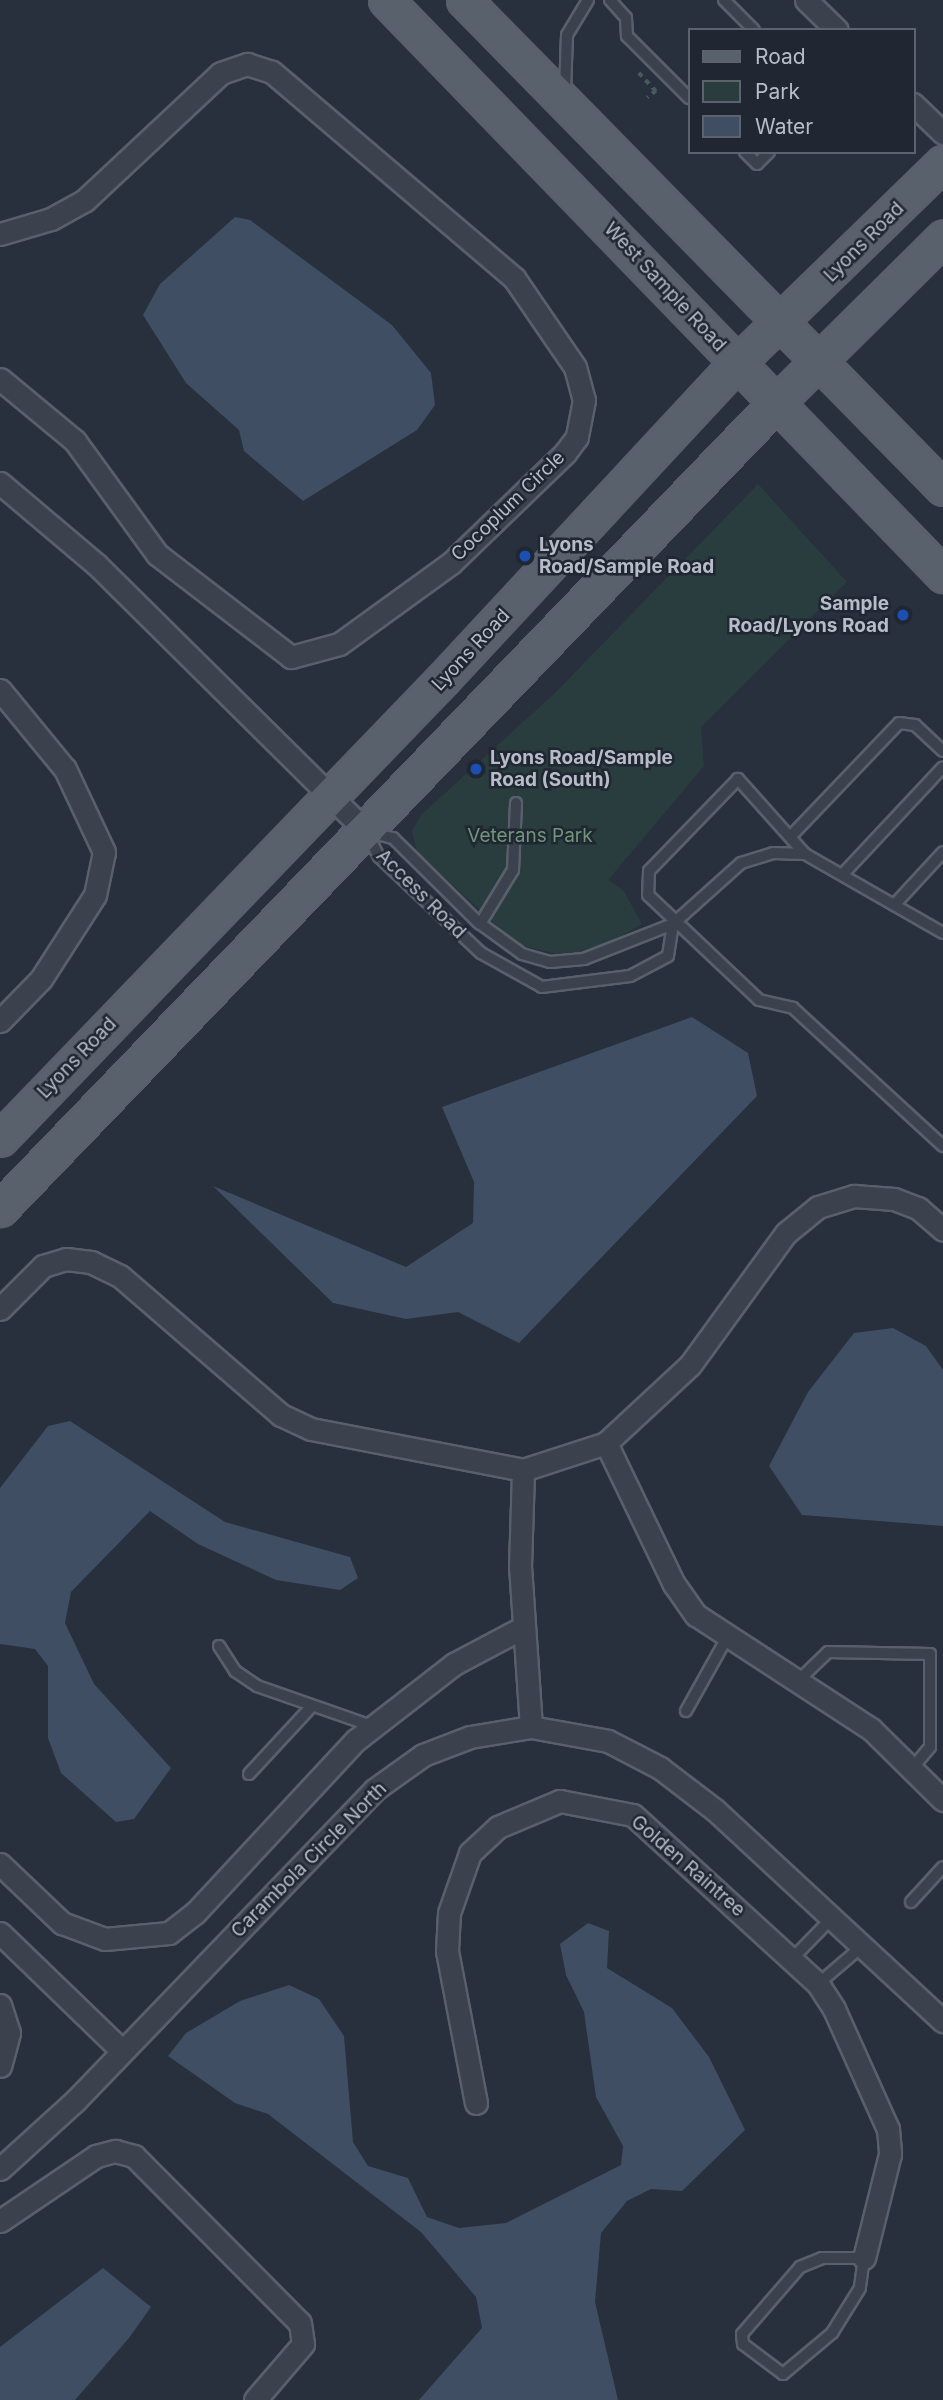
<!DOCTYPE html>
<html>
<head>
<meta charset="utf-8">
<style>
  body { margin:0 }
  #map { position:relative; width:943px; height:2400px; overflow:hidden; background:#27303c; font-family:Inter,sans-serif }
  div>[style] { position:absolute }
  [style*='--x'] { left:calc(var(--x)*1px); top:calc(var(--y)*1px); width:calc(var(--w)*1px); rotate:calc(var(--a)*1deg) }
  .green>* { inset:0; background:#2a3d3e }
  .water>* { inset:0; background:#3f4e63 }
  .path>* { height:3.5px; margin-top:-1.75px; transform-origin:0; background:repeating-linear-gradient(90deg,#495a5c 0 5px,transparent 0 10px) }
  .roads { filter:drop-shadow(2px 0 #59606b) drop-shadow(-2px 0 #59606b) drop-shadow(0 2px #59606b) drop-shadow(0 -2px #59606b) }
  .service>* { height:10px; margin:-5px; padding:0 5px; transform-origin:5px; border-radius:5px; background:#3b424d }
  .minor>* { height:21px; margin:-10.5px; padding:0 10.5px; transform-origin:10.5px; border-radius:10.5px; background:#3b424d }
  .primary>* { height:33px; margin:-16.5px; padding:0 16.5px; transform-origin:16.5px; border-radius:16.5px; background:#59616c }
  .dots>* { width:19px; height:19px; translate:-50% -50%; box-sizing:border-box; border:4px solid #202732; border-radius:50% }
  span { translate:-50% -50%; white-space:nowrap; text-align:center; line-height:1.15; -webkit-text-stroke:5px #202732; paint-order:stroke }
  .street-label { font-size:19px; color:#b7bdc8 }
  .poi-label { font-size:19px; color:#b7bdc8; font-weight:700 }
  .left { translate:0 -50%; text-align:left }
  .right { translate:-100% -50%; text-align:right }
  .park-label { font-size:19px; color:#709679 }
  .legend { position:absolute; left:688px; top:28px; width:228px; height:126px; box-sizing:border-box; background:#202732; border:2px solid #5c636e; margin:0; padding:9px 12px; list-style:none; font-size:21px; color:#b7bdc8 }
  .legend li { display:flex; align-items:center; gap:14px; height:35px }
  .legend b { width:35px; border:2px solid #5c636e }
</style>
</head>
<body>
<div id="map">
  <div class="green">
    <i style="clip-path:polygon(758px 484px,847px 582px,701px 727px,704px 766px,608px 880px,623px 890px,642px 924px,591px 953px,557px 954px,517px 944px,417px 852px,412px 831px,421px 815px,555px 693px)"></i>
  </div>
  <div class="water">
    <i style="clip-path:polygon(235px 217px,250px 220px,392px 325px,431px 373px,435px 405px,417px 430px,303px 501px,244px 451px,239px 430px,186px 383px,143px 315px,160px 284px)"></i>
    <i style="clip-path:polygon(692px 1017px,748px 1053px,757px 1096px,519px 1343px,458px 1312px,406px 1319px,333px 1303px,213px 1186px,406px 1267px,473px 1223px,474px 1182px,442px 1107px)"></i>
    <i style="clip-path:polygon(893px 1328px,926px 1346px,943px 1370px,943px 1526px,802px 1515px,769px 1466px,808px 1392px,854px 1333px)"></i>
    <i style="clip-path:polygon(70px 1421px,225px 1522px,350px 1557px,358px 1578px,340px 1590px,276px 1580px,198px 1544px,150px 1511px,71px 1592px,65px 1623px,94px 1684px,171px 1768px,134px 1819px,116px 1822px,61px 1773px,48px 1738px,48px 1666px,35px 1649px,0 1644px,0 1488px,48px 1426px)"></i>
    <i style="clip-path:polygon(588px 1923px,609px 1931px,607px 1968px,672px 2008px,709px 2057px,745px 2130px,682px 2191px,651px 2189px,627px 2201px,601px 2233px,595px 2302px,618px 2400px,419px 2400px,482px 2328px,476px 2297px,421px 2232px,268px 2114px,235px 2103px,168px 2056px,186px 2033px,240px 2001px,289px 1985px,319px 1999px,344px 2036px,353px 2142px,368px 2166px,408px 2178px,427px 2217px,459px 2228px,506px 2223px,621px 2165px,623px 2146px,596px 2097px,584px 2012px,566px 1975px,560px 1944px)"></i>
    <i style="clip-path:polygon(103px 2268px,151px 2307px,129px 2338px,75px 2400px,0 2400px,0 2347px)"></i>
  </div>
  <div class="path">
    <i style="--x:639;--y:73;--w:25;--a:47"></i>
    <i style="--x:656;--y:91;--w:11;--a:142"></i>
  </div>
  <div class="roads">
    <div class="service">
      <i style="--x:610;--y:0;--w:24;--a:48"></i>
      <i style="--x:626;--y:18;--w:18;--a:87"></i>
      <i style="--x:627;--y:36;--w:88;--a:45"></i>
      <i style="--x:724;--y:0;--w:42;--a:45"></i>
      <i style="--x:565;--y:92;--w:57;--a:-88"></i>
      <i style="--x:567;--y:35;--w:41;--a:-59"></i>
      <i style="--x:745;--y:152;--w:17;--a:45"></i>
      <i style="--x:757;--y:164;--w:17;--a:-45"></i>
      <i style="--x:792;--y:835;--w:155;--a:-46.3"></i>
      <i style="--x:899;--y:723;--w:16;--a:7"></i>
      <i style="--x:915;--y:725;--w:38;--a:43"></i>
      <i style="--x:805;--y:854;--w:101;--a:-131.8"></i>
      <i style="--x:738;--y:779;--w:128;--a:134.1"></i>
      <i style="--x:649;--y:871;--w:24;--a:92"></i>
      <i style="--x:648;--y:895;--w:153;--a:43.4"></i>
      <i style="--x:759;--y:1000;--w:35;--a:13"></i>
      <i style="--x:793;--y:1008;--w:204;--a:42.6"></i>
      <i style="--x:843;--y:874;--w:146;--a:-46.9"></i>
      <i style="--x:896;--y:903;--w:69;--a:-47.3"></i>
      <i style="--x:480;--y:924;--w:63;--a:-58.6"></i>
      <i style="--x:513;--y:870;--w:67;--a:-87.4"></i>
      <i style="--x:673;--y:924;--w:32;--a:99"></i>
      <i style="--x:668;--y:956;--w:43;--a:152.2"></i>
      <i style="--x:630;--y:976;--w:89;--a:172.9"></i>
      <i style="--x:542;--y:987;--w:70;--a:-150.9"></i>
      <i style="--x:481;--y:953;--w:140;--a:-136.7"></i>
      <i style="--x:379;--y:857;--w:29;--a:-117"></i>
      <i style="--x:366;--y:831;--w:28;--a:15"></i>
      <i style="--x:393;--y:838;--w:120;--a:44.7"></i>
      <i style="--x:478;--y:922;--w:54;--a:36"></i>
      <i style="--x:522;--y:954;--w:29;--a:16"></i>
      <i style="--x:550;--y:962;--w:34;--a:-5"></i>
      <i style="--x:584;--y:959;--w:96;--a:-21.5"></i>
      <i style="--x:673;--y:924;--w:91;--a:-41.9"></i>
      <i style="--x:741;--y:863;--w:34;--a:-17"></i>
      <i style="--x:773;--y:853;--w:32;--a:2"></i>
      <i style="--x:805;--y:854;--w:159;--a:29.8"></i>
      <i style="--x:219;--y:1646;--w:30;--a:57"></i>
      <i style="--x:235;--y:1671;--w:27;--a:34"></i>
      <i style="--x:257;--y:1686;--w:122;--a:19.2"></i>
      <i style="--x:801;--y:1678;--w:37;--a:-44"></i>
      <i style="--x:828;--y:1652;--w:102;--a:1.1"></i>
      <i style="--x:930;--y:1654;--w:93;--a:90"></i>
      <i style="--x:930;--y:1747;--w:26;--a:130"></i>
      <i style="--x:686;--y:1711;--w:86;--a:-60.8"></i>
      <i style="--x:249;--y:1774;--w:91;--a:-47.2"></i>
      <i style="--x:911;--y:1902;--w:47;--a:-47.6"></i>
      <i style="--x:792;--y:1959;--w:54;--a:-45.7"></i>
      <i style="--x:818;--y:1984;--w:55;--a:-40.6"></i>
      <i style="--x:822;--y:2258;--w:42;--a:0"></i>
      <i style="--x:864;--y:2258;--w:30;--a:98"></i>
      <i style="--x:860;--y:2288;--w:53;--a:121.9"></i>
      <i style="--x:832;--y:2333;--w:64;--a:140.1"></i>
      <i style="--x:783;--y:2374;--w:50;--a:-143.1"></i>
      <i style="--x:743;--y:2344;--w:10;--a:-96"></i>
      <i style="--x:742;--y:2334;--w:89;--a:-49.1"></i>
      <i style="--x:800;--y:2267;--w:24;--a:-22"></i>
    </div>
    <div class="minor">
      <i style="--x:806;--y:0;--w:43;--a:44.1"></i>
      <i style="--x:913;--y:104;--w:42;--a:44"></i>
      <i style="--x:0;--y:234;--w:53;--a:-16.4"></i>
      <i style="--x:51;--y:219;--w:38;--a:-29"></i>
      <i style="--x:84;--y:201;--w:187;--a:-43.1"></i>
      <i style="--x:221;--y:73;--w:28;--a:-19"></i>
      <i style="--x:247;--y:64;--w:26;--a:18"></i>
      <i style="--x:272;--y:72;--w:318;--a:40.4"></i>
      <i style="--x:514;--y:278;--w:108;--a:55.6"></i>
      <i style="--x:575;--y:367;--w:34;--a:75"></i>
      <i style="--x:584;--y:400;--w:38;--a:101"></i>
      <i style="--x:577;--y:437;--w:20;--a:127"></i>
      <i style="--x:565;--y:453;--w:158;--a:136"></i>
      <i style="--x:451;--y:563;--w:138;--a:144.1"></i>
      <i style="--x:339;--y:644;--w:50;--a:164.8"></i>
      <i style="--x:291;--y:657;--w:169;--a:-142.5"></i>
      <i style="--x:157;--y:554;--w:140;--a:-126"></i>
      <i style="--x:75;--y:441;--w:97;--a:-140.4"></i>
      <i style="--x:0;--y:483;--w:127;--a:40.2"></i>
      <i style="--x:97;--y:565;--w:378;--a:44.7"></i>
      <i style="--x:0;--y:690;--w:102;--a:50.6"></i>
      <i style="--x:65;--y:769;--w:92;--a:64.8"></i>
      <i style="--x:104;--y:852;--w:44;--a:101.8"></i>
      <i style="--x:95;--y:895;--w:100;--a:122.7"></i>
      <i style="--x:41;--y:979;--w:59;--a:134.3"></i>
      <i style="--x:0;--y:1309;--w:61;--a:-45"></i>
      <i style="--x:43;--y:1266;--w:24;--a:-17"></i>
      <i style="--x:66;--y:1259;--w:25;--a:7"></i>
      <i style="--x:91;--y:1262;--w:32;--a:26"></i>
      <i style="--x:120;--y:1276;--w:213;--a:40.8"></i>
      <i style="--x:281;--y:1415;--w:33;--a:25"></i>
      <i style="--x:311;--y:1429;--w:216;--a:10.9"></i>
      <i style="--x:606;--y:1443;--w:157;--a:64.3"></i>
      <i style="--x:674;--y:1584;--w:38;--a:55"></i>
      <i style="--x:696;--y:1615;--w:209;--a:33.1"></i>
      <i style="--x:871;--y:1729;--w:101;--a:44.6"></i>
      <i style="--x:531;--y:1727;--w:160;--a:-93.9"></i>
      <i style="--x:520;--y:1567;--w:97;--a:-88.2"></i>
      <i style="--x:523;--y:1470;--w:87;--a:-18"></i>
      <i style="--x:606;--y:1443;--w:115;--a:-42.9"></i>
      <i style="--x:690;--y:1365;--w:163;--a:-54"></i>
      <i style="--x:786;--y:1233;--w:41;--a:-39.1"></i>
      <i style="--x:818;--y:1207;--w:38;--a:-17"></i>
      <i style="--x:854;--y:1196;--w:40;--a:4.3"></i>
      <i style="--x:894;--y:1199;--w:26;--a:21"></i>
      <i style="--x:918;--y:1208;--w:33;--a:41"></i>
      <i style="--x:0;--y:1864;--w:86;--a:43.6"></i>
      <i style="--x:62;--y:1923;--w:46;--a:20.4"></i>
      <i style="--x:105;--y:1939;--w:64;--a:-5.4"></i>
      <i style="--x:169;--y:1933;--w:33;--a:-38"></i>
      <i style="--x:195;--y:1913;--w:236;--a:-47.1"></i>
      <i style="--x:356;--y:1740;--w:124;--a:-37.8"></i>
      <i style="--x:454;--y:1664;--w:79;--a:-27.9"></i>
      <i style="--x:0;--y:1933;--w:170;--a:44"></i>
      <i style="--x:0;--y:2005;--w:29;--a:72"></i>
      <i style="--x:9;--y:2033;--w:34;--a:105"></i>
      <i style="--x:476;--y:2103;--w:155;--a:-100.8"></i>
      <i style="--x:447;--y:1951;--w:38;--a:-87"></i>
      <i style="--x:449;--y:1913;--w:64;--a:-70.7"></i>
      <i style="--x:470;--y:1853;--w:38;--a:-43"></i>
      <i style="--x:498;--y:1827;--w:67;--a:-22.8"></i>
      <i style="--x:560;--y:1801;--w:74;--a:10.9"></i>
      <i style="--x:633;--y:1815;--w:251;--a:42.4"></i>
      <i style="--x:818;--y:1984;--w:30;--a:57"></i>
      <i style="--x:834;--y:2009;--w:132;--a:65.8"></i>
      <i style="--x:888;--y:2129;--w:25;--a:85"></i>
      <i style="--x:890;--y:2154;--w:107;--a:104"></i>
      <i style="--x:0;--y:2169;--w:103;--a:-42.2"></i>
      <i style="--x:76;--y:2100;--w:430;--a:-46.1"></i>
      <i style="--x:374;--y:1790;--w:60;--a:-35.5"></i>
      <i style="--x:423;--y:1755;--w:50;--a:-21"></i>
      <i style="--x:470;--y:1737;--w:62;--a:-9.3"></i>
      <i style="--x:531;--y:1727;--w:78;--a:10.3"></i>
      <i style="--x:608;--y:1741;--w:59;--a:27.4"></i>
      <i style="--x:660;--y:1768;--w:69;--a:37.4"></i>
      <i style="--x:715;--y:1810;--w:311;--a:42.8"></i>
      <i style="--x:0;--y:2221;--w:116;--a:-34.1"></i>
      <i style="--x:96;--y:2156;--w:20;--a:-15"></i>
      <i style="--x:115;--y:2151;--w:20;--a:15"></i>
      <i style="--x:134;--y:2156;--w:235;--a:45.2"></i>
      <i style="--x:300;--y:2323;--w:21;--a:82"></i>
      <i style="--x:303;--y:2344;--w:74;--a:130.6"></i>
    </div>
    <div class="primary">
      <i style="--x:386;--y:0;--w:801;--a:45.91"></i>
      <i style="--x:464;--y:0;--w:684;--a:45.53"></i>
      <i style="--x:0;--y:1139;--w:639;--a:-46.08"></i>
      <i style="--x:443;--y:679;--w:432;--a:-47.1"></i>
      <i style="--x:737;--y:363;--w:287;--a:-44.2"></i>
      <i style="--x:0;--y:1209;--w:1116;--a:-46.09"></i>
      <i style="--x:774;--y:405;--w:238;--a:-44.7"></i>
    </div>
  </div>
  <div class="dots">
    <i style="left:525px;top:556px;background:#1a4fb4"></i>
    <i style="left:903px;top:615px;background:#1a4fb4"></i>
    <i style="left:476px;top:769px;background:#1a4fb4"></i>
  </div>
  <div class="street-label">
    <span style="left:864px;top:242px;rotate:-45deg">Lyons Road</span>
    <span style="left:665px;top:287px;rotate:47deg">West Sample Road</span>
    <span style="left:508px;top:506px;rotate:-44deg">Cocoplum Circle</span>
    <span style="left:471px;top:650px;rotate:-47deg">Lyons Road</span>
    <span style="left:421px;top:894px;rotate:45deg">Access Road</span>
    <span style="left:77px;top:1058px;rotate:-46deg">Lyons Road</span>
    <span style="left:309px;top:1860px;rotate:-45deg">Carambola Circle North</span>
    <span style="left:688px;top:1866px;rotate:41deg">Golden Raintree</span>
  </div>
  <div class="poi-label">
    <span class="left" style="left:539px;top:556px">Lyons<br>Road/Sample Road</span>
    <span class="right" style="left:889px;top:615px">Sample<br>Road/Lyons Road</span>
    <span class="left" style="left:490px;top:769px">Lyons Road/Sample<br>Road (South)</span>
  </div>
  <div class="park-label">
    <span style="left:530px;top:836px">Veterans Park</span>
  </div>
  <ul class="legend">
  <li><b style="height:9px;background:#59616c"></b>Road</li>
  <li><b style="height:19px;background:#2a3d3e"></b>Park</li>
  <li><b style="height:19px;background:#3f4e63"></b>Water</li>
  </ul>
</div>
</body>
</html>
